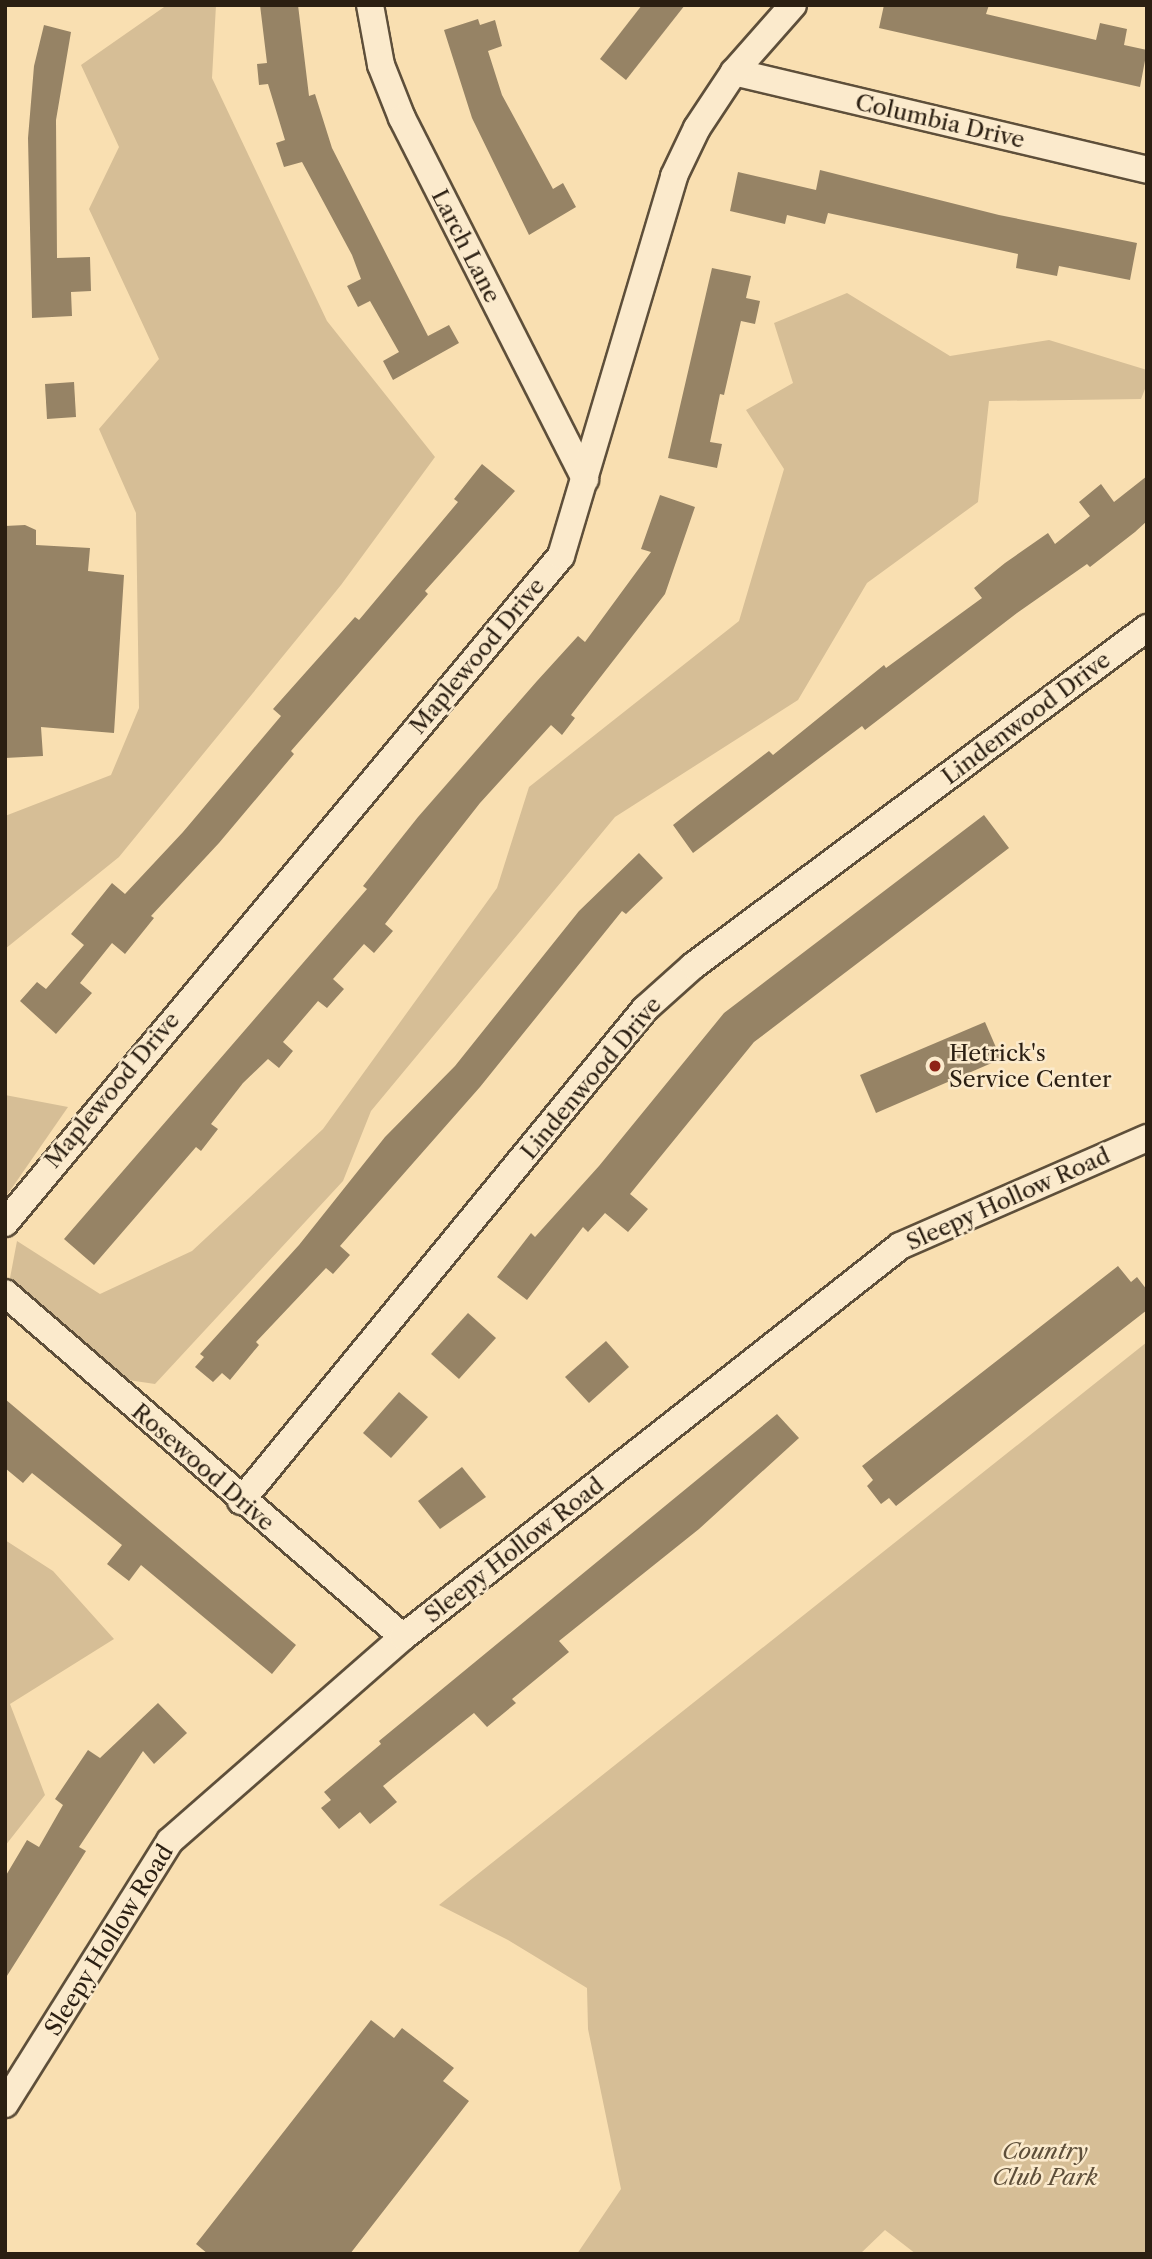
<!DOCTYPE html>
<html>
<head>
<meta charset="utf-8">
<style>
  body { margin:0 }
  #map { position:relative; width:1152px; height:2259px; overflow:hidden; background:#f9dfb1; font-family:"Libre Caslon Text",serif }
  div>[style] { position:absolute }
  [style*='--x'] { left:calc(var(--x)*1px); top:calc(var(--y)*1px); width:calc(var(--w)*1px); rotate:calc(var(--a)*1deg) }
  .green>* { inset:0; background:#d6be96 }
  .building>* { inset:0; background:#968365 }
  .roads { filter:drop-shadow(2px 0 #5e4f3a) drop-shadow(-2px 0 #5e4f3a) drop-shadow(0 2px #5e4f3a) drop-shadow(0 -2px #5e4f3a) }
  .street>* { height:26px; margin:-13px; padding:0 13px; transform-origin:13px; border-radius:13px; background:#fbeacc }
  .dots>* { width:19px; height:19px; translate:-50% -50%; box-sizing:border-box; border:4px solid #fbeacc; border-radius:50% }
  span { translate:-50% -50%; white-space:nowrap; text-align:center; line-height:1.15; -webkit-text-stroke:5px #fbeacc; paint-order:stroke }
  .street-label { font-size:23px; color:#2b1f12 }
  .poi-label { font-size:23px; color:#2b1f12 }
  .left { translate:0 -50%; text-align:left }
  .park-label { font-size:23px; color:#5e4f3a; font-style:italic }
  .frame { position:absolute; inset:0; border:7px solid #2b1f12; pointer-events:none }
</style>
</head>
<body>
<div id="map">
  <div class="green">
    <i style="clip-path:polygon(167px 5px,216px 5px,212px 78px,327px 321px,435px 457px,341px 585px,119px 857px,5px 949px,5px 816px,111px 775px,139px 708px,136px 513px,99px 429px,159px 359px,89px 209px,119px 147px,81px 65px)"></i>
    <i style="clip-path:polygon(847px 293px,950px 356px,1049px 340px,1147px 370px,1147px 384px,1141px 399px,989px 401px,978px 502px,867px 583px,798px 700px,615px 817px,371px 1111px,343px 1181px,155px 1384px,128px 1380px,10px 1278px,17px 1241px,100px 1294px,192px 1251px,323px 1129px,497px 888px,529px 787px,739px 621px,784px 469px,746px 410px,793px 383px,774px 323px)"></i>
    <i style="clip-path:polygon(5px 1095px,68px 1107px,5px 1198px)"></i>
    <i style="clip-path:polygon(1147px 1342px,1147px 2254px,916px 2254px,885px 2230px,860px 2254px,577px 2254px,621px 2189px,588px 2029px,587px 1988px,508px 1940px,439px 1905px)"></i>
    <i style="clip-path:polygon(5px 1540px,53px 1571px,114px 1639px,10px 1704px,45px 1795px,5px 1846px)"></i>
  </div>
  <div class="building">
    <i style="clip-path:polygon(260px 5px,298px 5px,309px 96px,315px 94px,332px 148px,428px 336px,449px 325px,459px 343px,393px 380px,383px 361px,399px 352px,370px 301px,358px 307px,347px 286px,361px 279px,352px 255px,302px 162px,284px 167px,276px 143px,285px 140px,268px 84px,259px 85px,257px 64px,267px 63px)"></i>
    <i style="clip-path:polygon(642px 5px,685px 5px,626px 80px,600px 59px)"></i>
    <i style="clip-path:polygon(884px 5px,989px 5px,986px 14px,1096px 40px,1100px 23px,1127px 29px,1124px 45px,1147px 50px,1140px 87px,879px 28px)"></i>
    <i style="clip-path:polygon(478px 19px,480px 25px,495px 20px,502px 46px,488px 51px,502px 95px,553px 189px,563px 183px,576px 207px,529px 235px,472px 118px,444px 30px)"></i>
    <i style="clip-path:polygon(44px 25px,71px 32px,56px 120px,57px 258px,90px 257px,91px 291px,71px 292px,72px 316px,32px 318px,28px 138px,34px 66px)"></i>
    <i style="clip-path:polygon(820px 170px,999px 215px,1137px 243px,1130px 280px,1059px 266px,1057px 276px,1016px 268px,1018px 254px,828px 213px,825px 224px,787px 215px,785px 224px,730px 211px,738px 172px,816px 190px)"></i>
    <i style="clip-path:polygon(712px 268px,751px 276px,746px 298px,760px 301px,755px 324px,741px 321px,724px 395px,720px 394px,710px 442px,722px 444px,717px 468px,668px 458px)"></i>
    <i style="clip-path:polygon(74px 382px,76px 417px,47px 419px,45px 384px)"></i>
    <i style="clip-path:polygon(482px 464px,515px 491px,425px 591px,428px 594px,291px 751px,294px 754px,219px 843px,151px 916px,154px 918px,125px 954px,112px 943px,80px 983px,92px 993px,56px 1034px,20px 1001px,37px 982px,46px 989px,84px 945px,71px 934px,112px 883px,125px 894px,183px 832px,281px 716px,273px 709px,355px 617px,359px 620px,458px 502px,454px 499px)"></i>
    <i style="clip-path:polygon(1147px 476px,1147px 521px,1135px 532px,1090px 567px,1087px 564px,1017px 613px,865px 730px,862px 726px,693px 853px,673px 825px,697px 806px,769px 751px,773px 755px,884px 665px,886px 668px,982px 598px,974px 588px,1005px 563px,1048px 533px,1055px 544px,1090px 516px,1079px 502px,1101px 484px,1114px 502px)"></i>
    <i style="clip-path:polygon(660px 495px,695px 507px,665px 594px,571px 715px,575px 718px,562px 735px,551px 725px,480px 803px,385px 924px,393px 931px,374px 953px,364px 944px,333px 979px,344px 989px,327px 1008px,318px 1001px,283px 1042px,293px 1051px,279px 1068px,268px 1059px,243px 1083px,211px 1124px,218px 1129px,201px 1151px,196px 1147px,94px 1265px,64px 1239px,367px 889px,363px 886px,418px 817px,537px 681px,578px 636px,585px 642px,651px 552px,641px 549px)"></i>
    <i style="clip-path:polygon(25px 525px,36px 530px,36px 545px,90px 548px,88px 571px,124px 575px,114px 733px,41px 727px,43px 756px,5px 758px,5px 526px)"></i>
    <i style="clip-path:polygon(984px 815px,1009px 848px,754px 1042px,630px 1194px,648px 1209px,628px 1232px,605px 1213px,588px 1232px,583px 1227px,527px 1300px,497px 1277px,531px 1233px,535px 1237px,599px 1166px,724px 1013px)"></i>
    <i style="clip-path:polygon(639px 853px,663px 878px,626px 914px,622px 911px,480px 1087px,340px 1246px,350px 1255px,333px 1274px,326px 1268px,256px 1342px,259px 1345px,230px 1380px,222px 1373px,213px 1382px,195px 1367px,204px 1357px,200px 1354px,299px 1245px,385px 1137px,455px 1066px,579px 911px)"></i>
    <i style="clip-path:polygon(985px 1022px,1001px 1059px,876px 1113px,860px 1075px)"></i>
    <i style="clip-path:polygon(1118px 1266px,1131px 1282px,1137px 1277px,1147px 1290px,1147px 1310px,896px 1506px,889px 1498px,881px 1504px,867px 1486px,873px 1480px,862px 1466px)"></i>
    <i style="clip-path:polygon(468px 1313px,496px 1338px,459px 1379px,431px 1354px)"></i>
    <i style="clip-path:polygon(606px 1341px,629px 1367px,589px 1403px,565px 1377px)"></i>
    <i style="clip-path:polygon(399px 1392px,428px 1417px,391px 1458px,363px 1433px)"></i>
    <i style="clip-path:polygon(5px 1399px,296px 1645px,272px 1674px,141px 1565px,129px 1581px,107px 1564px,122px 1545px,32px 1473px,23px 1483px,5px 1468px)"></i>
    <i style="clip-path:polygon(777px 1414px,799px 1438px,699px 1529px,559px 1641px,569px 1652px,512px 1699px,516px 1703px,487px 1727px,474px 1713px,383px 1786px,397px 1802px,370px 1824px,360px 1812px,339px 1829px,321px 1808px,331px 1800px,324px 1792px,381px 1744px,379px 1741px)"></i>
    <i style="clip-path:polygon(462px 1467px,486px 1497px,440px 1529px,418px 1501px)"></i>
    <i style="clip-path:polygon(158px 1703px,187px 1733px,154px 1764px,143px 1751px,79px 1847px,86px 1851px,5px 1979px,5px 1877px,27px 1840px,39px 1847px,63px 1805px,55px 1799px,88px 1750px,100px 1758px)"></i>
    <i style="clip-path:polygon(371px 2020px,394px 2038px,402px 2028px,454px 2068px,443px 2081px,469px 2101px,350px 2254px,208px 2254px,196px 2244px)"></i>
  </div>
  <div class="roads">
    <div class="street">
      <i style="--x:370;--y:5;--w:61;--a:79.6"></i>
      <i style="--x:381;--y:65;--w:57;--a:68.4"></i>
      <i style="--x:402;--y:118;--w:405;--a:63.1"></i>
      <i style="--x:734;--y:72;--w:424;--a:13.3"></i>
      <i style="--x:5;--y:1223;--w:868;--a:-50.19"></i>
      <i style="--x:561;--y:556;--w:396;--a:-73.4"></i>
      <i style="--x:674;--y:176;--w:53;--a:-64.4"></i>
      <i style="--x:697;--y:128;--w:67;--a:-56.5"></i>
      <i style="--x:734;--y:72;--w:89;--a:-48.6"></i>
      <i style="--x:5;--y:1293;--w:526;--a:40.84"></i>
      <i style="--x:241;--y:1501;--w:637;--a:-50.61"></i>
      <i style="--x:645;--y:1009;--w:64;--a:-41.9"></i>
      <i style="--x:693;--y:966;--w:566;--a:-36.67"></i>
      <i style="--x:5;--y:2104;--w:310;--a:-57.9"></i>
      <i style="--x:170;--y:1841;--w:310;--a:-41.2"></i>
      <i style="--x:403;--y:1637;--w:632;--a:-38.19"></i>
      <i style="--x:900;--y:1246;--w:270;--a:-23.6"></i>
    </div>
  </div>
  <div class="dots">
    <i style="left:935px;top:1066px;background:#8f2418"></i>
  </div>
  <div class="street-label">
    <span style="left:940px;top:121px;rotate:13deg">Columbia Drive</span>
    <span style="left:466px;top:246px;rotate:63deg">Larch Lane</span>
    <span style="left:477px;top:656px;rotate:-50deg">Maplewood Drive</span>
    <span style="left:1026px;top:718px;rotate:-37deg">Lindenwood Drive</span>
    <span style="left:591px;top:1078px;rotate:-50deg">Lindenwood Drive</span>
    <span style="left:112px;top:1090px;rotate:-50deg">Maplewood Drive</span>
    <span style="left:1008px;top:1199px;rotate:-24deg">Sleepy Hollow Road</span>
    <span style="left:203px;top:1467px;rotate:41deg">Rosewood Drive</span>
    <span style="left:514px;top:1550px;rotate:-38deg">Sleepy Hollow Road</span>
    <span style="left:109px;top:1940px;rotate:-58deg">Sleepy Hollow Road</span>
  </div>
  <div class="poi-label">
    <span class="left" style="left:949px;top:1066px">Hetrick's<br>Service Center</span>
  </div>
  <div class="park-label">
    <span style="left:1045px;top:2164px">Country<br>Club Park</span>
  </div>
  <div class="frame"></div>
</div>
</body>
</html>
